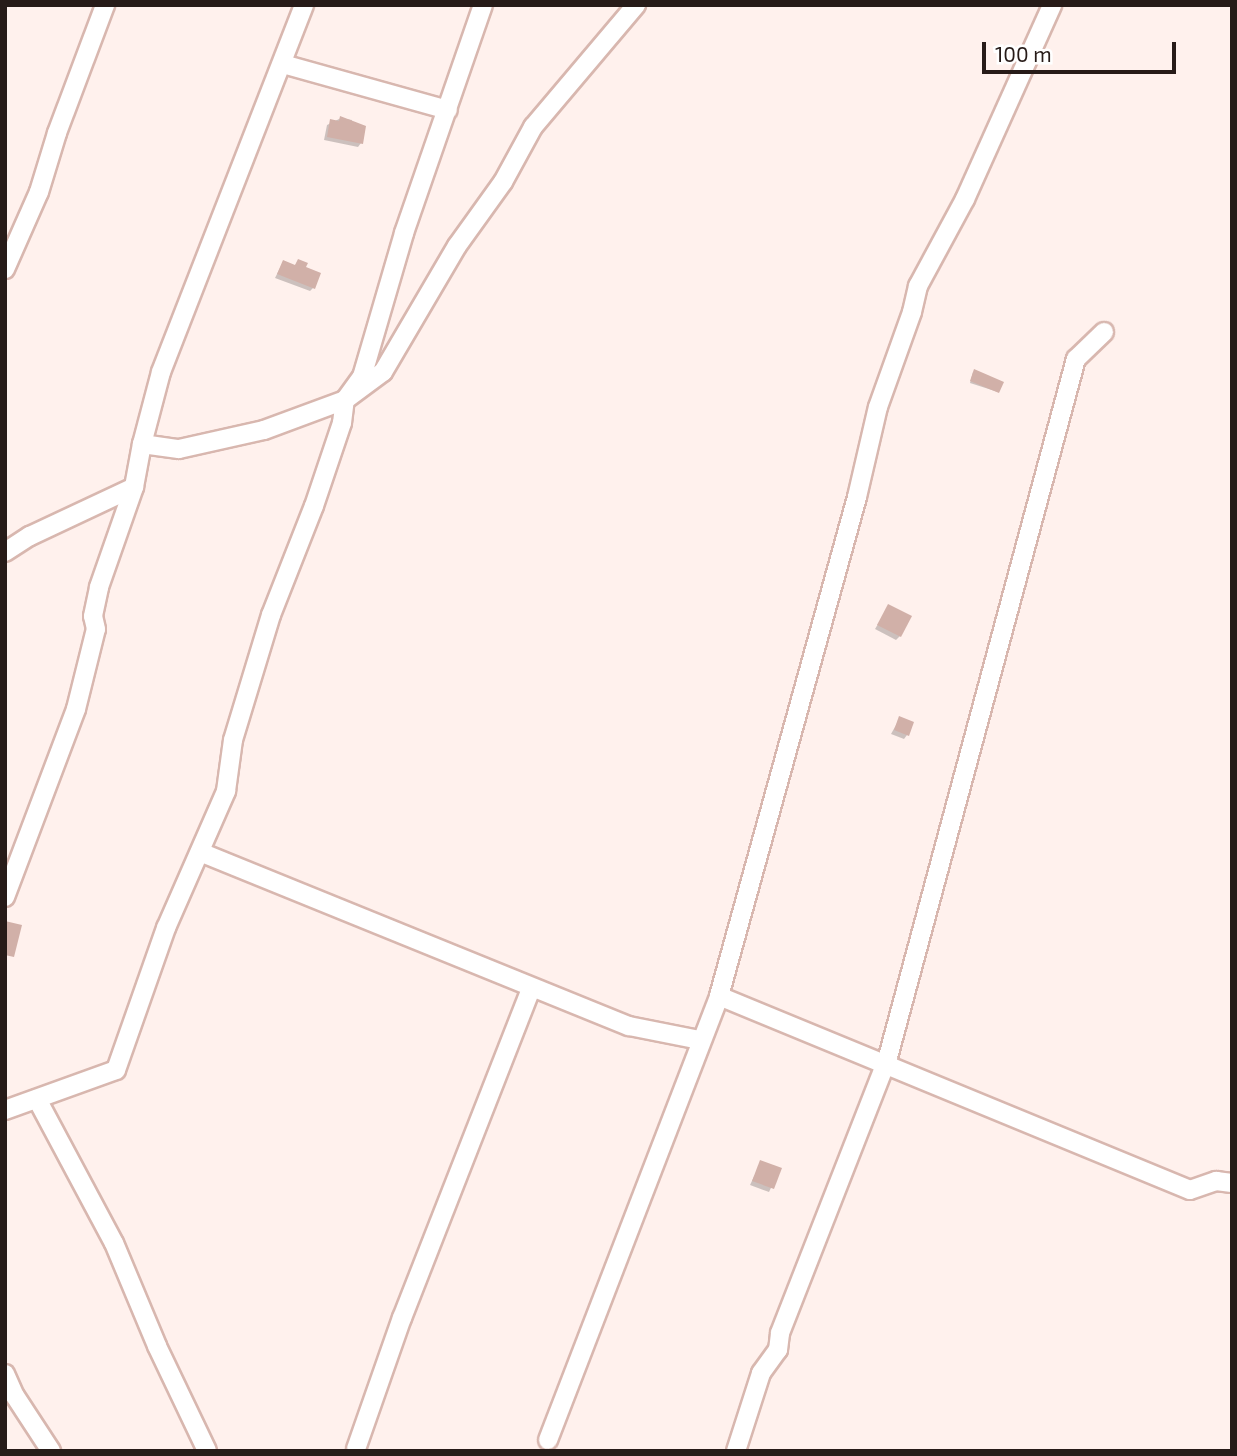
<!DOCTYPE html>
<html>
<head>
<meta charset="utf-8">
<style>
  body { margin:0 }
  #map { position:relative; width:1237px; height:1456px; overflow:hidden; background:#fff1ed; font-family:"Exo 2",sans-serif }
  div>[style] { position:absolute }
  [style*='--x'] { left:calc(var(--x)*1px); top:calc(var(--y)*1px); width:calc(var(--w)*1px); rotate:calc(var(--a)*1deg) }
  .shadow>* { inset:0; background:#0003 }
  .building>* { inset:0; background:#d1b0a8 }
  .roads { filter:drop-shadow(2px 0 #d8b7af) drop-shadow(-2px 0 #d8b7af) drop-shadow(0 2px #d8b7af) drop-shadow(0 -2px #d8b7af) }
  .minor>* { height:18px; margin:-9px; padding:0 9px; transform-origin:9px; border-radius:9px; background:#fff }
  span { translate:-50% -50%; white-space:nowrap; text-align:center; line-height:1.15; -webkit-text-stroke:6px #fff; paint-order:stroke }
  .frame { position:absolute; inset:0; border:7px solid #271b18; pointer-events:none }
  .scale { position:absolute; left:982px; top:42px; width:194px; height:32px; box-sizing:border-box; border:4px solid #271b18; border-top:0; padding-left:9px; font-size:21px; line-height:24px; white-space:nowrap; color:#271b18; -webkit-text-stroke:5px #fff; paint-order:stroke }
</style>
</head>
<body>
<div id="map">
  <div class="shadow">
    <i style="clip-path:polygon(341px 118px,352px 120px,351px 125px,361px 143px,358px 147px,324px 140px,327px 125px)"></i>
    <i style="clip-path:polygon(298px 261px,313px 288px,310px 291px,275px 278px,283px 262px,294px 267px)"></i>
    <i style="clip-path:polygon(973px 372px,998px 392px,970px 383px)"></i>
    <i style="clip-path:polygon(889px 606px,900px 636px,896px 640px,875px 629px)"></i>
    <i style="clip-path:polygon(900px 718px,907px 735px,904px 739px,891px 734px)"></i>
    <i style="clip-path:polygon(761px 1162px,780px 1169px,769px 1192px,750px 1185px)"></i>
  </div>
  <div class="building">
    <i style="clip-path:polygon(340px 116px,366px 126px,363px 144px,327px 137px,330px 119px,339px 121px)"></i>
    <i style="clip-path:polygon(298px 259px,308px 263px,306px 267px,321px 273px,315px 289px,277px 274px,283px 260px,295px 265px)"></i>
    <i style="clip-path:polygon(974px 369px,1004px 382px,999px 393px,970px 381px)"></i>
    <i style="clip-path:polygon(888px 604px,912px 616px,901px 637px,877px 625px)"></i>
    <i style="clip-path:polygon(899px 716px,914px 722px,909px 736px,894px 730px)"></i>
    <i style="clip-path:polygon(5px 921px,22px 925px,14px 957px,5px 955px)"></i>
    <i style="clip-path:polygon(760px 1160px,782px 1168px,774px 1189px,752px 1181px)"></i>
  </div>
  <div class="roads">
    <div class="minor">
      <i style="--x:283;--y:64;--w:171;--a:15.6"></i>
      <i style="--x:5;--y:269;--w:84;--a:-66.2"></i>
      <i style="--x:39;--y:192;--w:62;--a:-73"></i>
      <i style="--x:57;--y:133;--w:137;--a:-69.4"></i>
      <i style="--x:142;--y:444;--w:74;--a:-75.2"></i>
      <i style="--x:161;--y:372;--w:394;--a:-68.7"></i>
      <i style="--x:5;--y:552;--w:30;--a:-33"></i>
      <i style="--x:30;--y:536;--w:115;--a:-25.2"></i>
      <i style="--x:134;--y:487;--w:44;--a:-79.5"></i>
      <i style="--x:142;--y:444;--w:37;--a:8"></i>
      <i style="--x:179;--y:449;--w:87;--a:-12.6"></i>
      <i style="--x:264;--y:430;--w:86;--a:-20.3"></i>
      <i style="--x:345;--y:400;--w:47;--a:-36.4"></i>
      <i style="--x:383;--y:372;--w:146;--a:-59.6"></i>
      <i style="--x:457;--y:246;--w:79;--a:-54.3"></i>
      <i style="--x:503;--y:182;--w:63;--a:-61.4"></i>
      <i style="--x:533;--y:127;--w:160;--a:-49.8"></i>
      <i style="--x:200;--y:852;--w:463;--a:22.1"></i>
      <i style="--x:629;--y:1026;--w:72;--a:11.2"></i>
      <i style="--x:5;--y:897;--w:201;--a:-69.3"></i>
      <i style="--x:76;--y:709;--w:82;--a:-76"></i>
      <i style="--x:96;--y:629;--w:13;--a:-103"></i>
      <i style="--x:93;--y:616;--w:30;--a:-78"></i>
      <i style="--x:99;--y:587;--w:106;--a:-70.7"></i>
      <i style="--x:719;--y:996;--w:509;--a:22.39"></i>
      <i style="--x:1190;--y:1190;--w:28;--a:-19"></i>
      <i style="--x:1216;--y:1181;--w:16;--a:7"></i>
      <i style="--x:37;--y:1099;--w:163;--a:61.9"></i>
      <i style="--x:114;--y:1243;--w:112;--a:67.3"></i>
      <i style="--x:157;--y:1346;--w:116;--a:64.5"></i>
      <i style="--x:5;--y:1110;--w:118;--a:-19.8"></i>
      <i style="--x:116;--y:1070;--w:151;--a:-70.6"></i>
      <i style="--x:166;--y:928;--w:150;--a:-66.3"></i>
      <i style="--x:226;--y:791;--w:51;--a:-82.2"></i>
      <i style="--x:233;--y:740;--w:131;--a:-73.1"></i>
      <i style="--x:271;--y:615;--w:117;--a:-68.5"></i>
      <i style="--x:314;--y:506;--w:88;--a:-71.4"></i>
      <i style="--x:342;--y:423;--w:23;--a:-83"></i>
      <i style="--x:345;--y:400;--w:29;--a:-54"></i>
      <i style="--x:362;--y:377;--w:150;--a:-73.7"></i>
      <i style="--x:404;--y:233;--w:241;--a:-70.9"></i>
      <i style="--x:5;--y:1374;--w:24;--a:66"></i>
      <i style="--x:15;--y:1396;--w:66;--a:56.8"></i>
      <i style="--x:548;--y:1440;--w:476;--a:-68.9"></i>
      <i style="--x:719;--y:996;--w:518;--a:-74.54"></i>
      <i style="--x:857;--y:497;--w:92;--a:-76.9"></i>
      <i style="--x:878;--y:407;--w:101;--a:-70.3"></i>
      <i style="--x:912;--y:312;--w:27;--a:-77"></i>
      <i style="--x:918;--y:286;--w:99;--a:-61.6"></i>
      <i style="--x:965;--y:199;--w:213;--a:-65.8"></i>
      <i style="--x:356;--y:1449;--w:139;--a:-70.7"></i>
      <i style="--x:402;--y:1318;--w:354;--a:-68.6"></i>
      <i style="--x:736;--y:1451;--w:82;--a:-72.2"></i>
      <i style="--x:761;--y:1373;--w:29;--a:-54"></i>
      <i style="--x:778;--y:1350;--w:17;--a:-83"></i>
      <i style="--x:780;--y:1333;--w:296;--a:-68.6"></i>
      <i style="--x:888;--y:1057;--w:723;--a:-74.93"></i>
      <i style="--x:1076;--y:359;--w:39;--a:-44"></i>
    </div>
  </div>
  <div class="frame"></div>
  <div class="scale">100 m</div>
</div>
</body>
</html>
